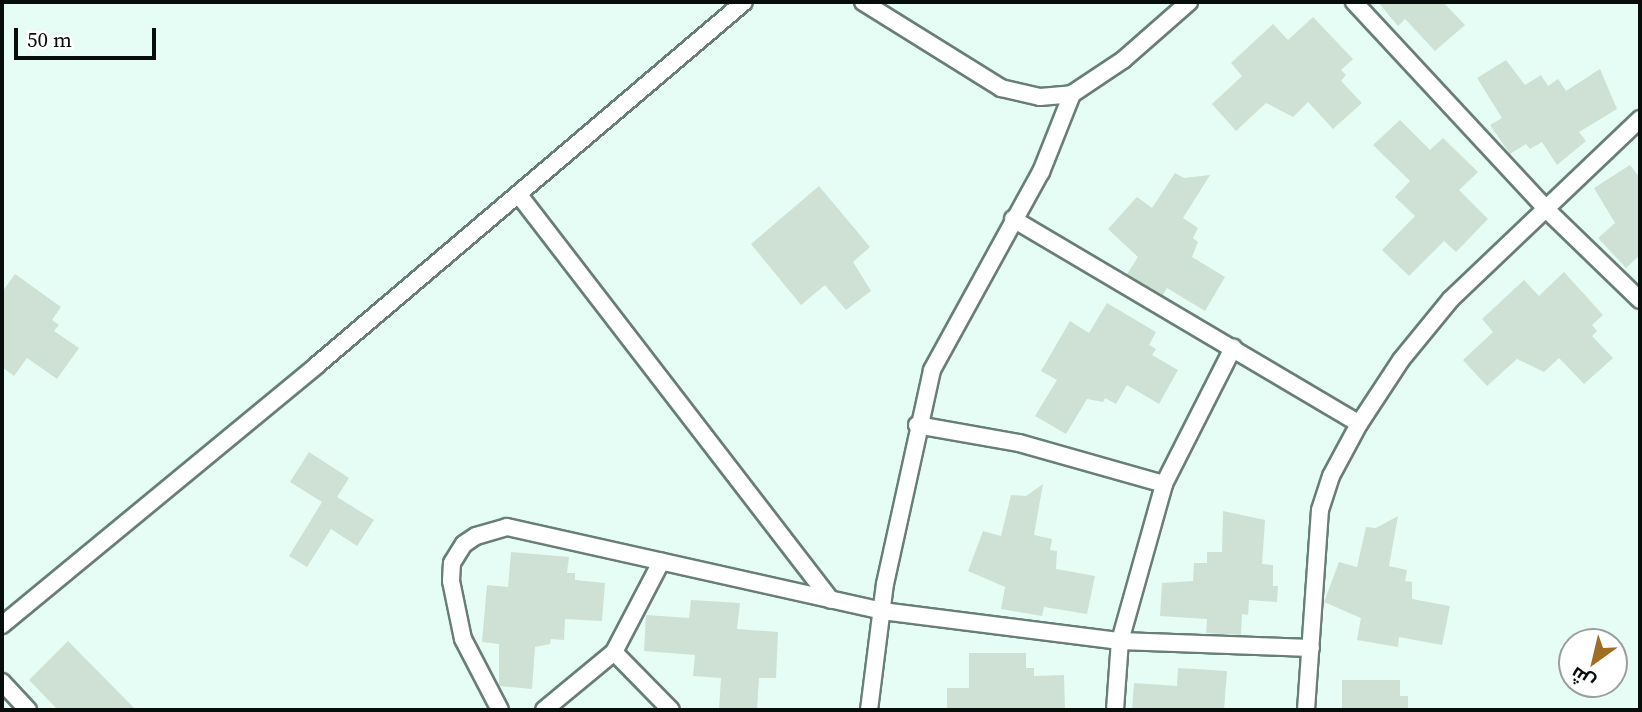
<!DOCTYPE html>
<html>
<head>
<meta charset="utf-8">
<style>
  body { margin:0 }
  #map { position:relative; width:1642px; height:712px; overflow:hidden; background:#e5fdf5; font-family:"Source Serif 4",Cairo,serif }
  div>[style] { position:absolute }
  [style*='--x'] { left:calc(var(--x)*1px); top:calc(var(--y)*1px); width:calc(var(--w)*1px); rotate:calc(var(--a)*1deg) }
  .building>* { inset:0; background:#cfe1d4 }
  .roads { filter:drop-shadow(2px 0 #687e77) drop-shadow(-2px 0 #687e77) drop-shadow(0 2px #687e77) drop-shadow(0 -2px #687e77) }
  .street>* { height:16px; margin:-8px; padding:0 8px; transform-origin:8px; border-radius:8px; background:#fff }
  span { translate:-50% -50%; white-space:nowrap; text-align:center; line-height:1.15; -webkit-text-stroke:5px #fff; paint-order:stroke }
  .frame { position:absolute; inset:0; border:4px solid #060d0b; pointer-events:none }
  .north { position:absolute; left:1558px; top:628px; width:70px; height:70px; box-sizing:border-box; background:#fff; border:2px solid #9b9e9d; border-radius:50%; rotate:214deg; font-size:19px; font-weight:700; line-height:28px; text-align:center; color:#060d0b }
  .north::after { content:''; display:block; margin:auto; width:24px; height:32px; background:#9f6d23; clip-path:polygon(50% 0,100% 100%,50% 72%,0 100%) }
  .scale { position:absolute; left:14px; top:28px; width:142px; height:32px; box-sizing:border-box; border:4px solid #060d0b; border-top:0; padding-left:9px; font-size:21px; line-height:24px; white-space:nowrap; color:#060d0b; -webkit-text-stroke:5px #fff; paint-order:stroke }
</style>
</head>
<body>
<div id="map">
  <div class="building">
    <i style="clip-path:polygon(1378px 2px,1443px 2px,1465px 25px,1435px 51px,1405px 19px,1398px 26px)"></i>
    <i style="clip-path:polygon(1313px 17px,1353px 59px,1341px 70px,1346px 75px,1341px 81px,1362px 103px,1333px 129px,1308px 102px,1293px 117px,1266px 103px,1236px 131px,1212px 104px,1242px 76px,1231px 63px,1273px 24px,1288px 40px)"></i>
    <i style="clip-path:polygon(1506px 60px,1525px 85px,1541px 75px,1548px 86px,1558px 79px,1566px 91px,1600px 69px,1617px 109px,1579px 132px,1586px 141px,1557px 165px,1542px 142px,1530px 149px,1526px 144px,1510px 154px,1490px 125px,1502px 118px,1477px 78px)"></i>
    <i style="clip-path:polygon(1400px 120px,1430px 150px,1443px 138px,1478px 172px,1459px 190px,1488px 219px,1456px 252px,1444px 241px,1409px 276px,1382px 250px,1415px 216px,1395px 197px,1410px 181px,1373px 145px)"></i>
    <i style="clip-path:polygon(1630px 165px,1640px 178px,1640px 255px,1626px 268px,1598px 238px,1615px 223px,1594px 188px)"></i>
    <i style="clip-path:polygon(1175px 173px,1184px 178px,1210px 175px,1183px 218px,1198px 228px,1193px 238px,1198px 242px,1192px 257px,1225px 277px,1205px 311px,1167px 288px,1163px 295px,1127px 274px,1138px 257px,1108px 229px,1137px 197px,1152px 208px)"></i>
    <i style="clip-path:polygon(819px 186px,870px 247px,853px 262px,871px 291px,846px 310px,825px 285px,801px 305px,751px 244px)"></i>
    <i style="clip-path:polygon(1564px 272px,1603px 315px,1592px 325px,1597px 331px,1592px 336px,1613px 358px,1584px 384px,1559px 358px,1544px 372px,1517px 359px,1487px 386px,1463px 360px,1493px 332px,1482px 319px,1524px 280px,1539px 296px)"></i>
    <i style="clip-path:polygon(15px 274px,61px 307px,52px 320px,59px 325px,54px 331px,79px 348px,57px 379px,27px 358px,14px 376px,2px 367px,2px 292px)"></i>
    <i style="clip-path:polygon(1107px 303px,1156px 332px,1149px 345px,1156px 349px,1152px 355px,1178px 370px,1159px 404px,1127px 385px,1116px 404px,1105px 398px,1103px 402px,1087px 399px,1066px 434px,1035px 416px,1057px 380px,1041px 371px,1070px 321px,1089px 333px)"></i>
    <i style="clip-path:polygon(309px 452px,349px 478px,337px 497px,374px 520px,357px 546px,331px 529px,307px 567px,289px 556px,322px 502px,290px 482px)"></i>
    <i style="clip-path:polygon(1043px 484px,1034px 535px,1052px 539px,1050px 550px,1057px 551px,1056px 569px,1095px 576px,1087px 614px,1044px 607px,1042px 616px,1001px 609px,1005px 587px,968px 571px,983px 531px,1001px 536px,1011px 495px,1026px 496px)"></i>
    <i style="clip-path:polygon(1223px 511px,1265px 520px,1262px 564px,1273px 565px,1273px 586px,1278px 586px,1277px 602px,1249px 600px,1248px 615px,1242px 614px,1241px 635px,1206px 633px,1207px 619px,1160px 616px,1162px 583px,1193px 581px,1194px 563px,1207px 563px,1207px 552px,1222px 552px)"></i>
    <i style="clip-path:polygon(1398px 516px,1389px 566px,1407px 570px,1405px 581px,1412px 582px,1412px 599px,1450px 606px,1442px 645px,1399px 637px,1398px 647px,1357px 640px,1361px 618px,1324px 602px,1339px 562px,1357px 567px,1366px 527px,1376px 528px)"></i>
    <i style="clip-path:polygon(511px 552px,569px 557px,567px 573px,575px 573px,575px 580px,605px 583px,602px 621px,565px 619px,564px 640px,551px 639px,550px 644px,535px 647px,532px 689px,499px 686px,499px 644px,482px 642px,487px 585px,508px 587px)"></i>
    <i style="clip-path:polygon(691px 600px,740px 603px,737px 629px,778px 632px,776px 678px,759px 678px,757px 710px,719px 710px,721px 678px,693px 676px,695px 655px,644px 651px,646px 615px,689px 618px)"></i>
    <i style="clip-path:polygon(68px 641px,136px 710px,58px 710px,29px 680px)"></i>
    <i style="clip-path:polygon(969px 653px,1026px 653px,1026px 668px,1034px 668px,1034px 676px,1064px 675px,1065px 710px,947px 710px,947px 688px,969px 688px)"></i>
    <i style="clip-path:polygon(1178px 668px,1227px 671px,1224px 710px,1132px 710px,1134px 683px,1177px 686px)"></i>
    <i style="clip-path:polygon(1342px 680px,1400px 680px,1400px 696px,1408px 696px,1408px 710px,1342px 710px)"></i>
  </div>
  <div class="roads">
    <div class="street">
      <i style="--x:863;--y:2;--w:163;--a:31.9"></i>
      <i style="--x:1001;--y:88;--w:40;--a:13"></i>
      <i style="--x:1040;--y:97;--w:32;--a:-5"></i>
      <i style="--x:1072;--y:94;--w:61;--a:-33.7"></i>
      <i style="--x:1123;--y:60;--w:88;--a:-41.3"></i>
      <i style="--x:1354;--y:2;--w:284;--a:47.1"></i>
      <i style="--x:1547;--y:210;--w:129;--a:44.1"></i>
      <i style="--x:519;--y:195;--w:511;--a:52.39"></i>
      <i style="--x:1013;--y:219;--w:402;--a:30.6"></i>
      <i style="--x:917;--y:425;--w:104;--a:10"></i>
      <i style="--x:1019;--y:443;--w:151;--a:15.8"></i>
      <i style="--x:2;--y:625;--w:408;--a:-39.5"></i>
      <i style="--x:317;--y:365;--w:560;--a:-40.37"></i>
      <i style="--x:614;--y:652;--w:102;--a:-62.4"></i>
      <i style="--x:2;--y:682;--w:38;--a:47"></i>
      <i style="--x:500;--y:710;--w:80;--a:-117.5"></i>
      <i style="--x:463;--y:639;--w:59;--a:-101.7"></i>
      <i style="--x:451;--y:581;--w:18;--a:-87"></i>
      <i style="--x:452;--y:563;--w:22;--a:-58"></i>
      <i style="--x:464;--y:544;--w:14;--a:-34"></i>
      <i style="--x:476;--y:536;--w:32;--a:-16"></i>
      <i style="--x:507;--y:527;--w:384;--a:12.6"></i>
      <i style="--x:882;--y:611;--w:240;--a:7.2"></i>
      <i style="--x:1120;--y:641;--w:191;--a:2.1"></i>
      <i style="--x:544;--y:710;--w:91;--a:-39.6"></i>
      <i style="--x:614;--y:652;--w:81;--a:45.5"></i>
      <i style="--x:869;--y:710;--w:127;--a:-82.8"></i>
      <i style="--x:885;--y:584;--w:219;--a:-77.6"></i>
      <i style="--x:932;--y:370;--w:226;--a:-61.2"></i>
      <i style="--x:1041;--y:172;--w:84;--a:-68.3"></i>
      <i style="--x:1115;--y:710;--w:69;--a:-85.9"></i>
      <i style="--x:1120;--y:641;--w:163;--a:-74.3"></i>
      <i style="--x:1164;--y:484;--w:153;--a:-63.1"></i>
      <i style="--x:1306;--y:710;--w:200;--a:-86"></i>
      <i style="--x:1320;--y:510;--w:36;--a:-72"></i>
      <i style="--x:1331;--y:476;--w:59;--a:-61.7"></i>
      <i style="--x:1359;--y:424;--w:77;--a:-56.7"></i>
      <i style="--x:1401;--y:360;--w:79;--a:-50.7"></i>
      <i style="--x:1451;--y:299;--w:261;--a:-43.6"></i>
    </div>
  </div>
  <div class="frame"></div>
  <div class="north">ش</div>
  <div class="scale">50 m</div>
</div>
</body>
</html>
